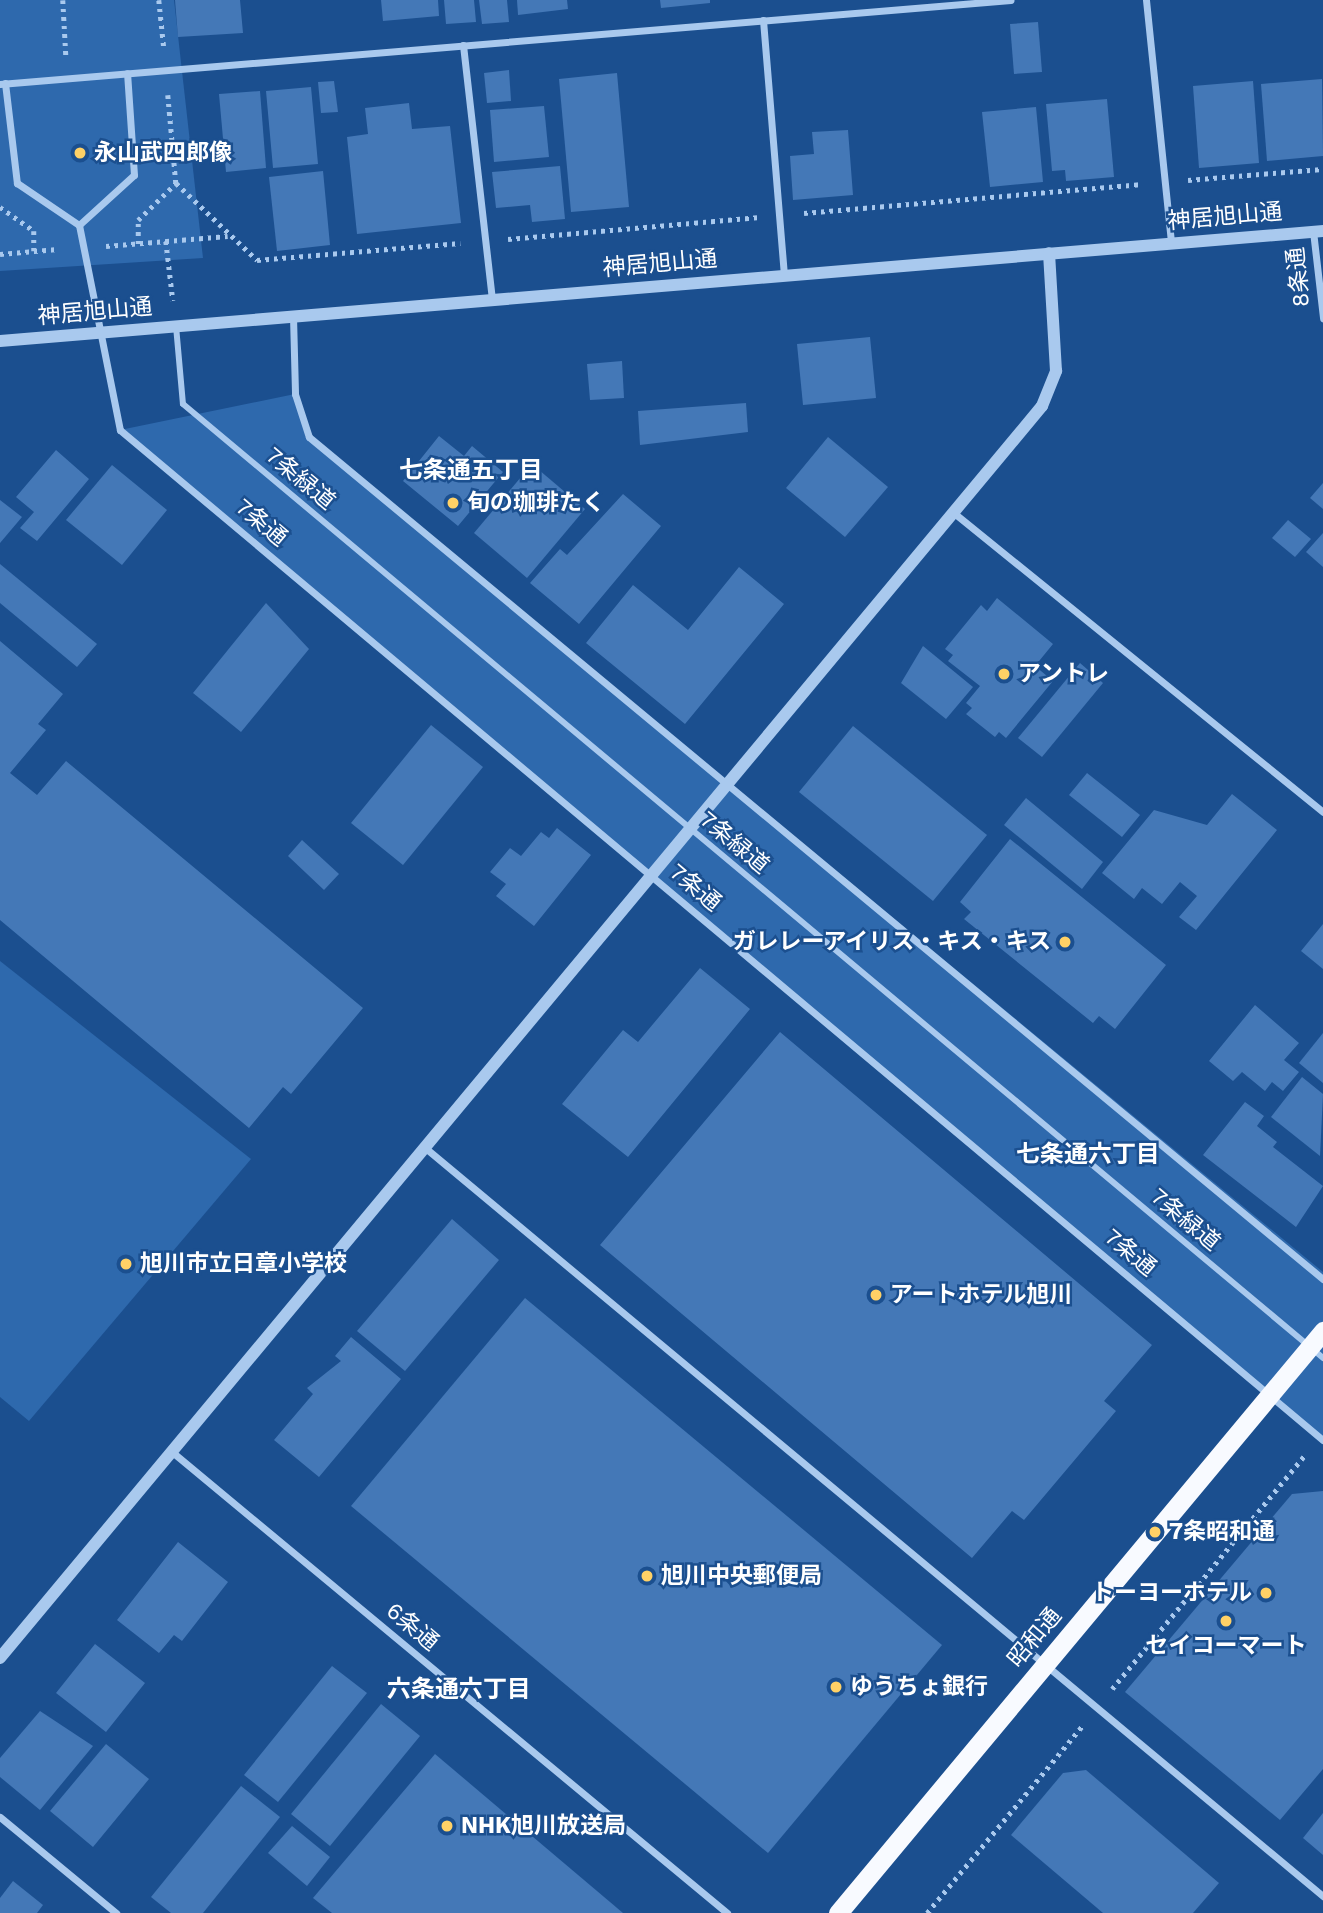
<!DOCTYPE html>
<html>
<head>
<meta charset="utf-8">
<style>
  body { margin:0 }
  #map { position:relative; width:1323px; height:1913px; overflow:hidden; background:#1b4f8f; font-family:"Work Sans","Noto Sans JP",sans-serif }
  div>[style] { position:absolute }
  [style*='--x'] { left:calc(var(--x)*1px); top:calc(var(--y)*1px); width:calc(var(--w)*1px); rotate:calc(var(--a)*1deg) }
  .green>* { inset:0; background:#2e69ad }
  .building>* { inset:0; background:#4478b7 }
  .path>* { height:4.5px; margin-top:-2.25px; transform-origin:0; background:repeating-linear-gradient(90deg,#a9c9ee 0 3.5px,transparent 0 8.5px) }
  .pedestrian>* { height:6px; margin:-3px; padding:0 3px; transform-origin:3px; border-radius:3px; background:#a9c9ee }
  .minor>* { height:7px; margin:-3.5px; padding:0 3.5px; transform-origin:3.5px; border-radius:3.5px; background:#a9c9ee }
  .tertiary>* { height:12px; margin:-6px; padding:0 6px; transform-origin:6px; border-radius:6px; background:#a9c9ee }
  .trunk>* { height:19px; margin:-9.5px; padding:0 9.5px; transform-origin:9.5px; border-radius:9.5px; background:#f8faff }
  .dots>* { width:19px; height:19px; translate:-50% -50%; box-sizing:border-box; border:4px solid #1b4f8f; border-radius:50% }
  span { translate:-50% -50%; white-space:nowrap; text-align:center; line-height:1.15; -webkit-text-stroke:5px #1b4f8f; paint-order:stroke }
  .poi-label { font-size:23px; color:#fff; font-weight:700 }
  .left { translate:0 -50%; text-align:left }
  .right { translate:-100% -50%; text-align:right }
  .street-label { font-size:23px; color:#fff }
  .neighbourhood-label { font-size:24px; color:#fff; font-weight:700 }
</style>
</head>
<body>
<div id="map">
  <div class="green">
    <i style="clip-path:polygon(0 0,174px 0,203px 258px,0 271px)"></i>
    <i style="clip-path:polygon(295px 394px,309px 437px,1323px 1272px,1323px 1440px,120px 430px)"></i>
    <i style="clip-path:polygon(0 961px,251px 1159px,29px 1421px,0 1397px)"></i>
  </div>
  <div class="building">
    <i style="clip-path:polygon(175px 0,240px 0,243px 33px,178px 37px)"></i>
    <i style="clip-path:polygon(381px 0,438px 0,439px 16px,383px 21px)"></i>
    <i style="clip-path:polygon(444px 0,474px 0,476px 22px,446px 24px)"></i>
    <i style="clip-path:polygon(479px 0,507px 0,509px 22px,482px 24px)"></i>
    <i style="clip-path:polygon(517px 0,567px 0,568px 9px,518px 15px)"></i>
    <i style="clip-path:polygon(660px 0,710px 0,710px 3px,661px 8px)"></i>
    <i style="clip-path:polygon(1038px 22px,1042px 72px,1014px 74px,1010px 24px)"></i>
    <i style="clip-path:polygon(509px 70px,511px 101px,487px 103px,484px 73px)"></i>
    <i style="clip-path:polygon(617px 73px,629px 207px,571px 212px,559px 79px)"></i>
    <i style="clip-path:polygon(1322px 79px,1323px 156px,1267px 161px,1261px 84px)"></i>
    <i style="clip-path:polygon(334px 81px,338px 112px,321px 113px,318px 82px)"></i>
    <i style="clip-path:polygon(1253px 81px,1259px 163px,1199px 168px,1193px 86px)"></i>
    <i style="clip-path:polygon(311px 87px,318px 164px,273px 168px,266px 91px)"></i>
    <i style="clip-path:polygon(260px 91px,266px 168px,226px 172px,219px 94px)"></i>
    <i style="clip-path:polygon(1107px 99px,1114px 177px,1066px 181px,1065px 170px,1052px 171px,1046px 104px)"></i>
    <i style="clip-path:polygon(409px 103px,412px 129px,450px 126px,461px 223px,357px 234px,347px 137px,368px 134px,365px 108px)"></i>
    <i style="clip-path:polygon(544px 106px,549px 157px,494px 162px,490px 110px)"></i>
    <i style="clip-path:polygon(1036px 107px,1043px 182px,990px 187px,982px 112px)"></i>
    <i style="clip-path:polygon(848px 130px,853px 195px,793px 200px,790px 156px,814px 154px,812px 132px)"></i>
    <i style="clip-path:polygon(560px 166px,565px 219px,532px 222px,530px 205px,496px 208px,492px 172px)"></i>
    <i style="clip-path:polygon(323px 171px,330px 245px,277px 251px,269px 177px)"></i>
    <i style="clip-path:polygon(870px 337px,876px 398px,803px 405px,797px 344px)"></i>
    <i style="clip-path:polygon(622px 361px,624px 398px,590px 400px,587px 364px)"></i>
    <i style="clip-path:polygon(746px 403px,748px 432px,640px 445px,638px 411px)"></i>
    <i style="clip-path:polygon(439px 436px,464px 456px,472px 446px,503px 472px,458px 526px,403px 481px)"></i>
    <i style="clip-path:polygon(828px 437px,888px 487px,845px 537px,786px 488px)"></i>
    <i style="clip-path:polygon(56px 450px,89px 479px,37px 541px,20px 528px,34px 512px,16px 497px)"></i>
    <i style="clip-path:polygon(532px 464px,585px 509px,527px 578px,474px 533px)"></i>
    <i style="clip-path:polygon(112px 465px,167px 510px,122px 565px,66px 520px)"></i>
    <i style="clip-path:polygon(1323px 483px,1323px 509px,1310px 498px)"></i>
    <i style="clip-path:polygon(623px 494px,661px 526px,579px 624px,530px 583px,560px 549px,567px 555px)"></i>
    <i style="clip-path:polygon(0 500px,22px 517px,0 543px)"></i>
    <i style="clip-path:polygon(1288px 520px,1311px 539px,1295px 557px,1272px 538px)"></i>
    <i style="clip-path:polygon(1323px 533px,1323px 567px,1306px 552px)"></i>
    <i style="clip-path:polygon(0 564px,97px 644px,77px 667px,0 603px)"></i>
    <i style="clip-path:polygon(739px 567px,784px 604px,685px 724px,586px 643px,633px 585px,688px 630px)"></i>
    <i style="clip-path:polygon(997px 598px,1053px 644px,1035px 666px,1053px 681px,1006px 738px,999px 732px,995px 737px,966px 714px,972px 708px,966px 703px,980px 686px,948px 661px,953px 655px,945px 649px,981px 605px,987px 611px)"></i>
    <i style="clip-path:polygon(266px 603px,309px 649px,241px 732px,193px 693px)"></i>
    <i style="clip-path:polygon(0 641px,63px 694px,38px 724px,46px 730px,10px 773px,37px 795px,66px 761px,363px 1008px,291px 1094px,283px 1087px,249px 1128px,0 920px)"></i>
    <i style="clip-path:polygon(923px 646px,973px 687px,946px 719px,901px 683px)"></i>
    <i style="clip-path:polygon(1080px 663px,1103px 683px,1042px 757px,1018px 738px)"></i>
    <i style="clip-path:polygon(431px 725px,483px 767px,403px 865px,351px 823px)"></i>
    <i style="clip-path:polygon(853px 726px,987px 835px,933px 901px,799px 792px)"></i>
    <i style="clip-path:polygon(1087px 773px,1140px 815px,1122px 837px,1069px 795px)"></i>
    <i style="clip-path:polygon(1232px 794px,1277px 830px,1196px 930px,1179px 917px,1197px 896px,1180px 882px,1162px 904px,1142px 888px,1134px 899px,1102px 873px,1154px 810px,1207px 825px)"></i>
    <i style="clip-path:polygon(1026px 798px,1103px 862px,1082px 889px,1004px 825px)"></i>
    <i style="clip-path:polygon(557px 828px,591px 855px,534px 926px,496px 896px,506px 884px,490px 872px,510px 848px,521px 856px,541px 832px,549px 838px)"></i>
    <i style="clip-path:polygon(1010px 839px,1166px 965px,1115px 1029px,1099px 1016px,1093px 1023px,964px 919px,971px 912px,960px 902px)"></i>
    <i style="clip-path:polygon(302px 840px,339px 874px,324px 890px,288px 856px)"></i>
    <i style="clip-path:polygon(1323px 924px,1323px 969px,1301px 951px)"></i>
    <i style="clip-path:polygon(700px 968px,750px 1009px,628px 1157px,562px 1104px,623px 1030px,638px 1042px)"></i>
    <i style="clip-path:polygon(1255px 1005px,1299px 1043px,1284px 1060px,1299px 1072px,1283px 1091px,1272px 1082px,1265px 1091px,1242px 1072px,1233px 1081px,1209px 1061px)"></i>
    <i style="clip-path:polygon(780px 1032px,1152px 1345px,1104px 1401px,1116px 1411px,1024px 1520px,1012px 1511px,972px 1558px,600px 1245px)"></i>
    <i style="clip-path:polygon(1323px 1033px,1323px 1083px,1299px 1063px)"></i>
    <i style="clip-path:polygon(1302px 1077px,1323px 1094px,1320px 1156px,1271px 1117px)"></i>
    <i style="clip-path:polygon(1245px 1102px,1264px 1116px,1257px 1126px,1277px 1142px,1273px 1147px,1323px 1186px,1296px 1227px,1203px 1155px)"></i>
    <i style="clip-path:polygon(452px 1219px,499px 1260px,405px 1371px,357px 1331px)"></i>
    <i style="clip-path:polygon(525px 1298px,942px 1645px,768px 1853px,351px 1506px)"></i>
    <i style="clip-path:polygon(351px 1337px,401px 1379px,319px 1477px,274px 1440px,313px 1394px,307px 1388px,341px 1361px,335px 1356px)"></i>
    <i style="clip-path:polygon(1323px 1491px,1323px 1769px,1280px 1820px,1125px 1692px,1292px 1494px)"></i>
    <i style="clip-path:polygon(178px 1542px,228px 1582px,182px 1641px,174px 1635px,159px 1653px,117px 1620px)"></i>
    <i style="clip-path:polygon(95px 1644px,145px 1683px,106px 1732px,56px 1693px)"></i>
    <i style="clip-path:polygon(332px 1666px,367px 1693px,278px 1802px,244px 1775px)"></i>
    <i style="clip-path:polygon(381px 1704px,420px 1736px,330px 1846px,291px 1814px)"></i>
    <i style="clip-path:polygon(40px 1711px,93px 1746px,40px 1810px,0 1777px,0 1758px)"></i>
    <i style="clip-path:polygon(106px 1744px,149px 1779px,93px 1847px,50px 1811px)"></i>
    <i style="clip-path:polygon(435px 1754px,623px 1913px,332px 1913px,313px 1898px)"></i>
    <i style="clip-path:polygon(1086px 1770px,1219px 1883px,1193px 1913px,1103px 1913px,1011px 1835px,1063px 1773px)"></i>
    <i style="clip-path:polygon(241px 1786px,280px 1817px,203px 1913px,171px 1913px,151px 1897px)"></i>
    <i style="clip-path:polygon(1323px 1813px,1323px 1855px,1303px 1838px)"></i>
    <i style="clip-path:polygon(292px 1826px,330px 1857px,307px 1886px,268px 1853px)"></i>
    <i style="clip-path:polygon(13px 1881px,43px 1905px,37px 1913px,0 1913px,0 1898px)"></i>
  </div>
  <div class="path">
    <i style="--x:63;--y:0;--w:55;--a:86.9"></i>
    <i style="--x:159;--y:0;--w:48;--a:84.1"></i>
    <i style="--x:168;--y:95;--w:88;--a:84.8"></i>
    <i style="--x:176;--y:183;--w:112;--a:43.5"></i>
    <i style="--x:257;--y:260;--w:204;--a:-4.8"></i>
    <i style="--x:1188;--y:180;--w:135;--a:-4.7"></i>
    <i style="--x:0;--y:207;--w:42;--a:35.2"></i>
    <i style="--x:34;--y:231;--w:20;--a:90"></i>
    <i style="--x:804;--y:213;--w:337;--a:-4.9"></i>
    <i style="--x:508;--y:239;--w:250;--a:-5"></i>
    <i style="--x:166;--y:241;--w:60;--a:83.3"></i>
    <i style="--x:138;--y:244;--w:24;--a:-90"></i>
    <i style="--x:138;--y:220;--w:53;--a:-44.2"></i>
    <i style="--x:106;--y:246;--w:122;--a:-4.7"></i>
    <i style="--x:0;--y:254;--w:58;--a:-4.9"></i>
    <i style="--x:1112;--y:1689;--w:303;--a:-50.5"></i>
    <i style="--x:927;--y:1913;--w:243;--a:-50.3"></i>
  </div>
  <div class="pedestrian">
    <i style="--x:176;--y:326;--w:78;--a:84.9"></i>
    <i style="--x:183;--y:404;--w:1487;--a:39.92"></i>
  </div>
  <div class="minor">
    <i style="--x:1146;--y:0;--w:244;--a:84.1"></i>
    <i style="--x:763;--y:20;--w:256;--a:85.3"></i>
    <i style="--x:463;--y:45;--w:257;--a:83.5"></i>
    <i style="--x:5;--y:83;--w:101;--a:83.2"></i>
    <i style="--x:17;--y:183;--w:75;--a:34.1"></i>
    <i style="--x:79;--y:225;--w:74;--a:-42.3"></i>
    <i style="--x:134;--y:175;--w:102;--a:-93.9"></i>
    <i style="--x:0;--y:84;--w:1014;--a:-4.75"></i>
    <i style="--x:79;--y:225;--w:209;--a:78.7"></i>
    <i style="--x:120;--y:430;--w:1571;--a:40.02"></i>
    <i style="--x:1313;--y:231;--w:88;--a:83.4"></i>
    <i style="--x:293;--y:316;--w:78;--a:88.5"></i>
    <i style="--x:295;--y:394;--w:45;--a:72"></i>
    <i style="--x:309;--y:437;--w:1318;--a:39.71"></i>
    <i style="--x:954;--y:513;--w:475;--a:39"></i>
    <i style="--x:423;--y:1146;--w:1172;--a:39.81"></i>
    <i style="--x:171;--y:1451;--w:723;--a:39.72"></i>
    <i style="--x:0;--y:1817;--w:151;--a:39.6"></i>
  </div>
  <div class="tertiary">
    <i style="--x:0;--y:341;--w:1328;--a:-4.75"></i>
    <i style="--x:0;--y:1658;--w:1629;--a:-50.23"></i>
    <i style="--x:1042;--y:406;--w:38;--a:-68"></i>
    <i style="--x:1056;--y:371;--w:118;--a:-93.4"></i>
  </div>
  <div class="trunk">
    <i style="--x:838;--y:1913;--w:758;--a:-50.19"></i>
  </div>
  <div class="dots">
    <i style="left:80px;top:153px;background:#ffd166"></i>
    <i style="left:453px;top:503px;background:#ffd166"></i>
    <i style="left:1004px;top:674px;background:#ffd166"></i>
    <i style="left:1065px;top:942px;background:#ffd166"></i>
    <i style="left:126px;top:1264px;background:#ffd166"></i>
    <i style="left:876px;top:1295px;background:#ffd166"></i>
    <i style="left:1155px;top:1532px;background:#ffd166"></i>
    <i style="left:647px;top:1576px;background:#ffd166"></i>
    <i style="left:1266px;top:1593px;background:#ffd166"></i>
    <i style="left:1226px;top:1621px;background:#ffd166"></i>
    <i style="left:836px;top:1687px;background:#ffd166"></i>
    <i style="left:447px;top:1826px;background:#ffd166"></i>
  </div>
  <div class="poi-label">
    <span class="left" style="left:94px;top:153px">永山武四郎像</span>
    <span class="left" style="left:467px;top:503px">旬の珈琲たく</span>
    <span class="left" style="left:1018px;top:674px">アントレ</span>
    <span class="right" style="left:1051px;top:942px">ガレレーアイリス・キス・キス</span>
    <span class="left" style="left:140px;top:1264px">旭川市立日章小学校</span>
    <span class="left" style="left:890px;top:1295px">アートホテル旭川</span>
    <span class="left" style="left:1169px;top:1532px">7条昭和通</span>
    <span class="left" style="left:661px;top:1576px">旭川中央郵便局</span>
    <span class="right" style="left:1252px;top:1593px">トーヨーホテル</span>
    <span style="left:1226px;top:1646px">セイコーマート</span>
    <span class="left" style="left:850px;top:1687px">ゆうちょ銀行</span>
    <span class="left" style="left:461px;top:1826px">NHK旭川放送局</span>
  </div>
  <div class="street-label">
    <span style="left:1225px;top:217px;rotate:-5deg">神居旭山通</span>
    <span style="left:660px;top:264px;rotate:-5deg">神居旭山通</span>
    <span style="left:1299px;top:277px;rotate:-96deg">8条通</span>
    <span style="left:95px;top:312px;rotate:-5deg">神居旭山通</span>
    <span style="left:300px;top:479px;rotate:40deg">7条緑道</span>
    <span style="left:261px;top:523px;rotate:40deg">7条通</span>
    <span style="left:734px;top:843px;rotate:40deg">7条緑道</span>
    <span style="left:695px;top:888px;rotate:40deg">7条通</span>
    <span style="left:1185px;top:1220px;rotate:40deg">7条緑道</span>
    <span style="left:1130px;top:1253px;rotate:40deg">7条通</span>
    <span style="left:412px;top:1627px;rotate:40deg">6条通</span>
    <span style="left:1035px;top:1638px;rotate:-50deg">昭和通</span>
  </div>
  <div class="neighbourhood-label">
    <span style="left:471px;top:471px">七条通五丁目</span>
    <span style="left:1088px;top:1155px">七条通六丁目</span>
    <span style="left:459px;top:1690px">六条通六丁目</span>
  </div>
</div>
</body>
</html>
